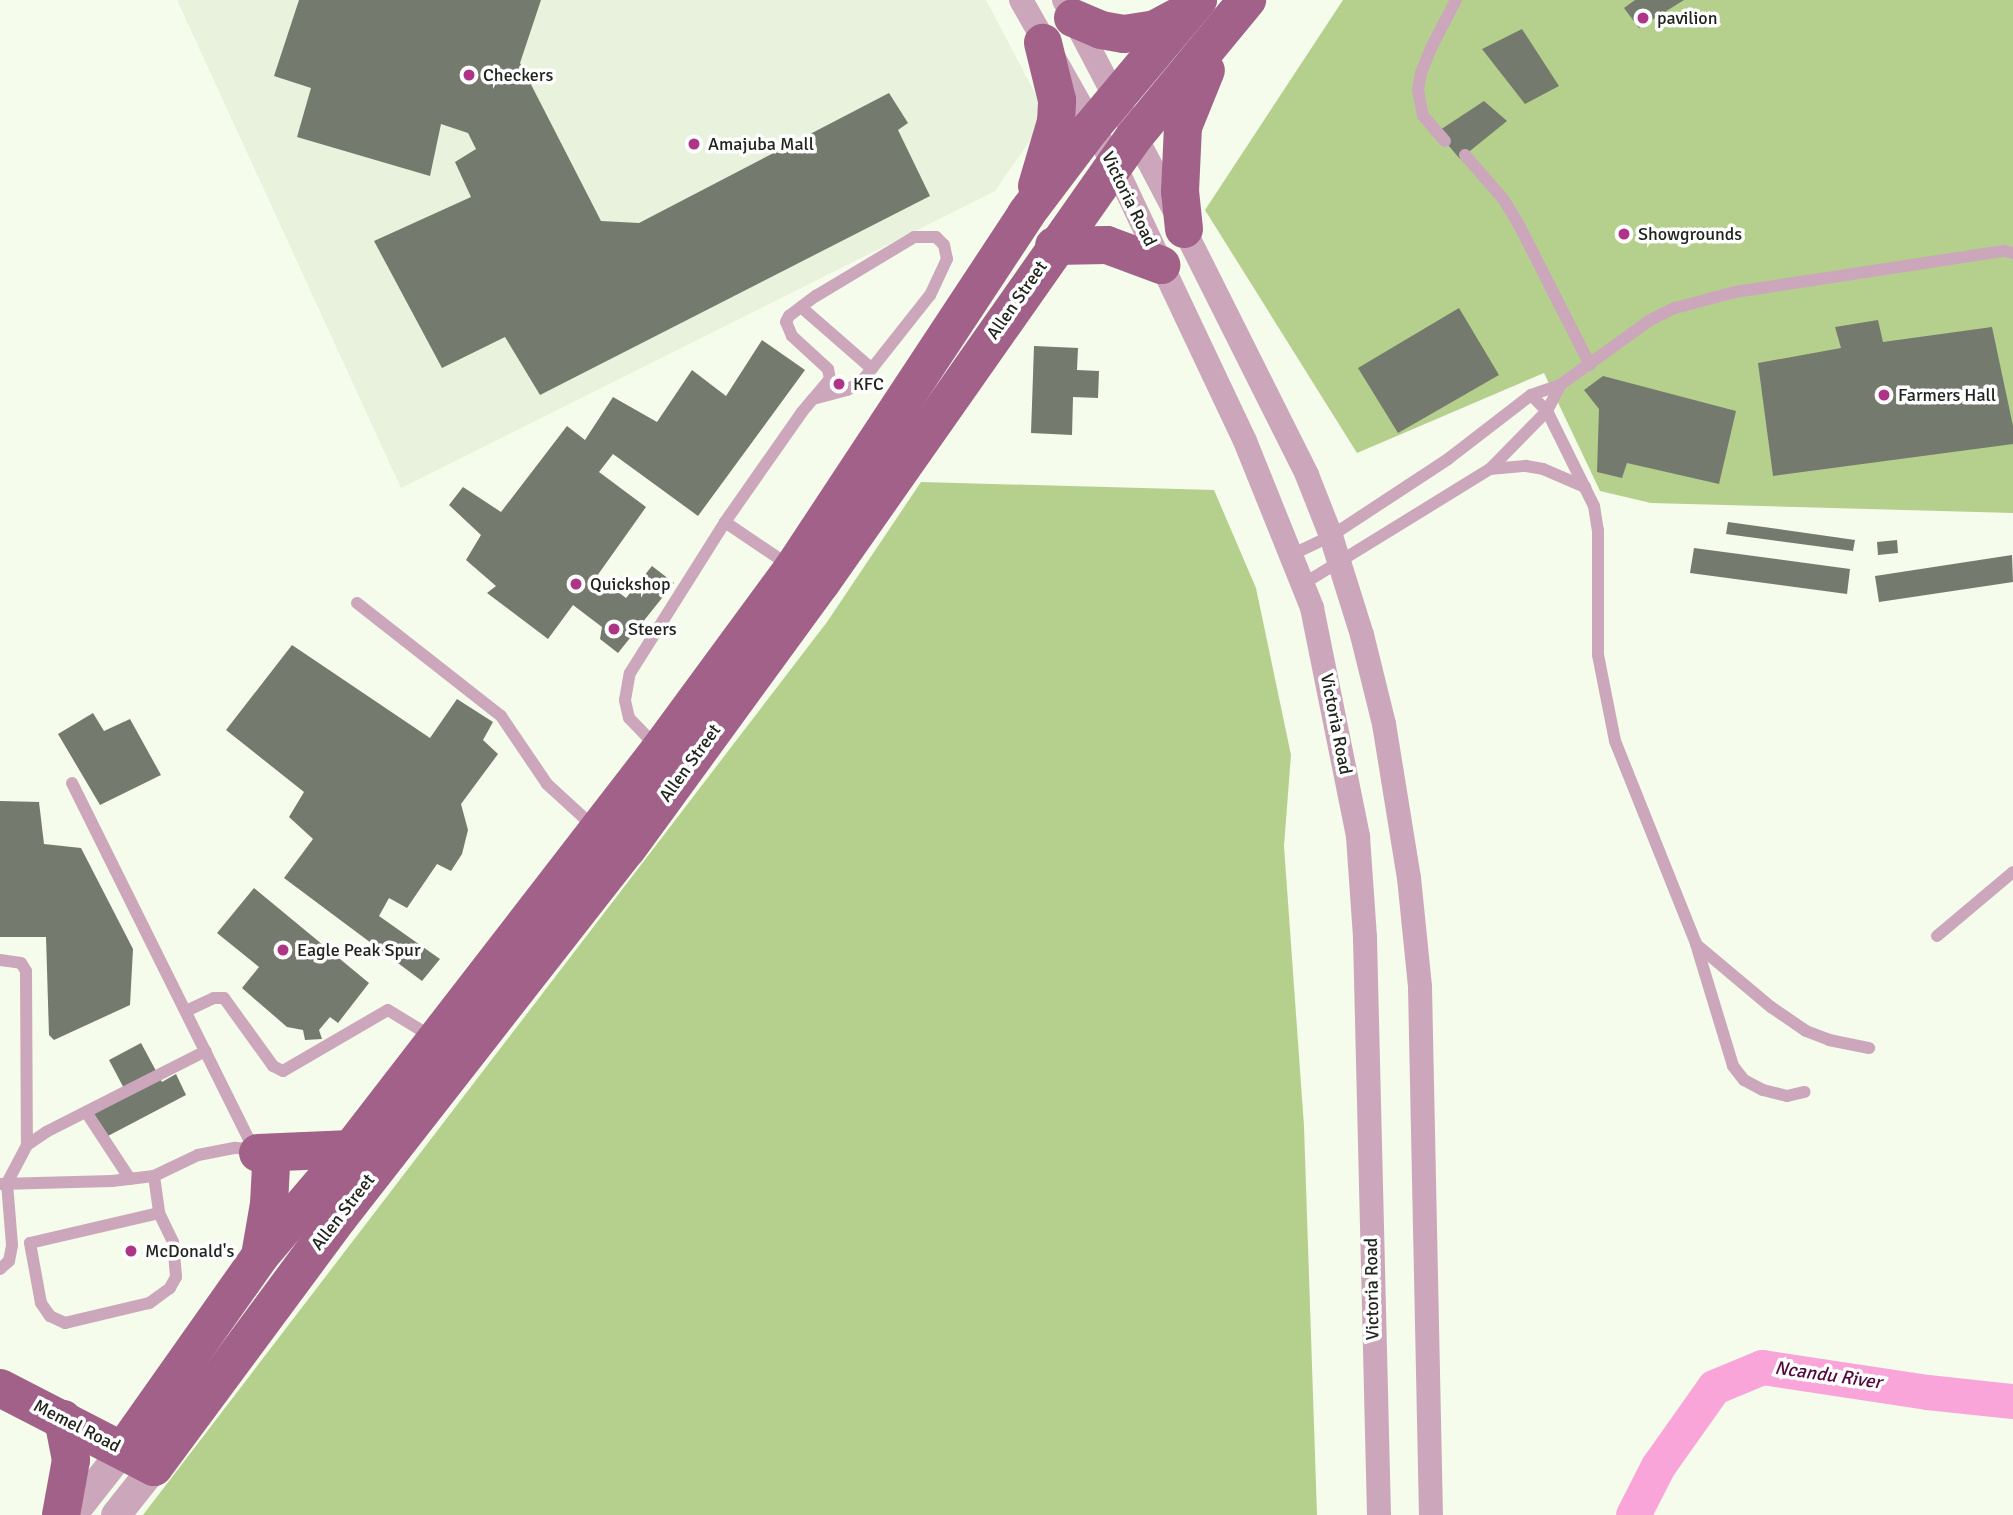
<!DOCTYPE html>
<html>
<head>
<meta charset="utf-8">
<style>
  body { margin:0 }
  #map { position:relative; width:2013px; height:1515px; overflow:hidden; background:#f5fcec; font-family:Signika,sans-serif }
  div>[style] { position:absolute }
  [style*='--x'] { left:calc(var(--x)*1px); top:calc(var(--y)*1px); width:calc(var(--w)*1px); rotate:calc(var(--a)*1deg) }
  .built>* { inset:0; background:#e8f2dc }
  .green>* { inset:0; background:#b5d08d }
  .river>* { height:35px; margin:-17.5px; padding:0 17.5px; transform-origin:17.5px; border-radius:17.5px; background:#f9a5d9 }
  .building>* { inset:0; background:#747a6d }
  .service>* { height:12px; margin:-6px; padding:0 6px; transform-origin:6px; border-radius:6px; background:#cca7bc }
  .minor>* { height:24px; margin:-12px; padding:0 12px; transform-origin:12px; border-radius:12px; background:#cca7bc }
  .tertiary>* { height:30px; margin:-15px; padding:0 15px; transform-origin:15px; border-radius:15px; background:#cca7bc }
  .primary>* { height:38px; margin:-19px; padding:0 19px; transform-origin:19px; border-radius:19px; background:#a26189 }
  .dots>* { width:19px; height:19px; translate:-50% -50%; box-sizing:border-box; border:4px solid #fff; border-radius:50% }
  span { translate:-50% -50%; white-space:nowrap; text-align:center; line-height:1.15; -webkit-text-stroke:7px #fff; paint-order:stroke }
  .poi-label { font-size:18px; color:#21241e }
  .left { translate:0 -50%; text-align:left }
  .street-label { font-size:18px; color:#21241e }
  .water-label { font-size:19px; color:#52083d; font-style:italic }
</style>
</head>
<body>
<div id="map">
  <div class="built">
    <i style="clip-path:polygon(177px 0,986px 0,1047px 116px,995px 191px,401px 488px)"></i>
  </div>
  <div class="green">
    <i style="clip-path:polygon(1343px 0,2013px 0,2013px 513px,1651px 503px,1600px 491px,1544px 373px,1357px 453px,1205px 210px)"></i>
    <i style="clip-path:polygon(921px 482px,1214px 490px,1256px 588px,1291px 755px,1284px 846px,1304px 1126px,1317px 1515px,143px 1515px,827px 622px)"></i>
  </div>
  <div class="river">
    <i style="--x:1633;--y:1515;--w:55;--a:-63"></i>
    <i style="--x:1658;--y:1466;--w:97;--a:-54.7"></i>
    <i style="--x:1714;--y:1387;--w:52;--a:-22.6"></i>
    <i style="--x:1762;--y:1367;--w:167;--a:8.6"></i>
    <i style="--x:1927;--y:1392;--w:86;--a:6"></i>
  </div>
  <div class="building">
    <i style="clip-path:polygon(299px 0,541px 0,520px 63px,601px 221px,639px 223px,889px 93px,908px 123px,898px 130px,930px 196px,540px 395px,505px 337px,442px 368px,374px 241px,471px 197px,455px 162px,476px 149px,468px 133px,441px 124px,430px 176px,297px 137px,311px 88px,274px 76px)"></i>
    <i style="clip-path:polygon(1635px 0,1684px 0,1639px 28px,1624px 8px)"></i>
    <i style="clip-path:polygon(1522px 29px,1559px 86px,1525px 104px,1482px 49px)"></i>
    <i style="clip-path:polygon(1484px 101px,1507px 121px,1460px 159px,1437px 132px)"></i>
    <i style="clip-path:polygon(1459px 308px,1499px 375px,1398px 433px,1358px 368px)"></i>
    <i style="clip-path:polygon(1878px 320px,1883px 342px,1992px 327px,2013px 426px,2013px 444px,1773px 476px,1758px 363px,1841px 348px,1835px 327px)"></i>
    <i style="clip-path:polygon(762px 340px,805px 370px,698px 516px,613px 454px,599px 472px,646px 507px,597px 576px,626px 598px,652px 566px,674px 583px,618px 653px,600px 639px,602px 627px,573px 605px,548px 639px,487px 593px,496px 586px,466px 560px,481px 535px,449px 505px,463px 487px,501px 512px,567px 426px,585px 440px,613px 397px,657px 422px,692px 370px,726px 396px)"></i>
    <i style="clip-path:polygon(1034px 346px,1078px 348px,1077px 370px,1099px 371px,1098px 398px,1073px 397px,1072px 435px,1031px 433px)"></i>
    <i style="clip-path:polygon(1603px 376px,1736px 411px,1719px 484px,1627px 463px,1622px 478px,1597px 472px,1599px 409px,1584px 390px)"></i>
    <i style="clip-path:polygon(1728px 522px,1855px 540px,1853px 551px,1726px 534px)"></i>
    <i style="clip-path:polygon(1897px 540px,1898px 553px,1878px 555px,1877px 542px)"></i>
    <i style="clip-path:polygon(1694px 548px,1850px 569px,1847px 594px,1690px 573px)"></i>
    <i style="clip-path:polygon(2012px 555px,2013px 582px,1879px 602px,1875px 576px)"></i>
    <i style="clip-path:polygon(292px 645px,430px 738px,457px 699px,493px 722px,483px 740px,498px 754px,461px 804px,468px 830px,462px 854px,451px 871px,437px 864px,407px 908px,389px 898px,379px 916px,440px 959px,422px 981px,284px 878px,313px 839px,289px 817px,304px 792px,226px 730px)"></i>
    <i style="clip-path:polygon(93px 713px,104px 731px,130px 719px,161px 775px,100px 805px,58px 734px)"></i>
    <i style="clip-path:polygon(0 801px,39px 802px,44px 844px,81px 848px,133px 949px,130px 1005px,54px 1040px,49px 1035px,46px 937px,0 937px)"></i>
    <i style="clip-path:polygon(254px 888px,369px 983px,338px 1023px,330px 1017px,319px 1030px,322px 1039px,305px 1040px,303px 1030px,287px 1027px,242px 988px,259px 967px,217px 933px)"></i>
    <i style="clip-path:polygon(141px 1043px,162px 1082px,176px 1074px,186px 1095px,106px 1137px,94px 1114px,128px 1096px,109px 1060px)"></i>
  </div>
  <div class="service">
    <i style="--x:1445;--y:141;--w:33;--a:-131"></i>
    <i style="--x:1423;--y:116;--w:26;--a:-101"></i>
    <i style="--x:1418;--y:90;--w:17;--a:-80"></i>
    <i style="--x:1421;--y:73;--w:27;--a:-68"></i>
    <i style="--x:1431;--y:48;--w:54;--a:-62.5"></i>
    <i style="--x:1465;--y:155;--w:60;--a:49.1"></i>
    <i style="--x:1504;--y:200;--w:27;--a:59"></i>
    <i style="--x:1518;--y:223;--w:159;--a:63.1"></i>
    <i style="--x:801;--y:307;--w:94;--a:41.1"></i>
    <i style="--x:1531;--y:395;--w:23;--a:45"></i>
    <i style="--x:1547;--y:411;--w:106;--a:63.7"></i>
    <i style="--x:1594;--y:506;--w:24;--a:81"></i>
    <i style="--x:1598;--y:530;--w:125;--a:90"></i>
    <i style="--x:1598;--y:655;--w:88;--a:78.8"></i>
    <i style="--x:1615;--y:741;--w:219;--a:68.2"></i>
    <i style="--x:1696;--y:944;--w:127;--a:73.1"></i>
    <i style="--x:1733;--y:1066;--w:18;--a:52"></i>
    <i style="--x:1744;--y:1080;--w:21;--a:28"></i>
    <i style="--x:1763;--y:1090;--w:25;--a:14"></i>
    <i style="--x:1787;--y:1096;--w:18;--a:-13"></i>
    <i style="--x:1490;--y:469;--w:36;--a:-5"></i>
    <i style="--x:1526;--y:466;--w:17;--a:10"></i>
    <i style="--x:1543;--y:469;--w:46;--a:23.2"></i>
    <i style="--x:725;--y:522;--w:78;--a:34.1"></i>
    <i style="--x:1291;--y:555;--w:44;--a:-25.4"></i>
    <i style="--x:1331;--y:536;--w:140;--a:-33.3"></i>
    <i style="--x:1448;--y:459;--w:105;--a:-37.6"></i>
    <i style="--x:1531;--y:395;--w:31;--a:-19"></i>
    <i style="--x:1560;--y:385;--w:111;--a:-35.8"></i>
    <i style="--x:1650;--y:320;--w:28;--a:-26"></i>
    <i style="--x:1675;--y:308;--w:62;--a:-14.9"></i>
    <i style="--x:1735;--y:292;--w:272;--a:-8.7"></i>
    <i style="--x:2004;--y:251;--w:9;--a:13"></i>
    <i style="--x:1303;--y:584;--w:220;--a:-31.6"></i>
    <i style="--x:1490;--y:469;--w:81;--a:-45.5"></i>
    <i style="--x:1547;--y:411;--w:29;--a:-63"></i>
    <i style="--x:357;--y:603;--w:183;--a:38.1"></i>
    <i style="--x:501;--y:716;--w:82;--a:55.9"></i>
    <i style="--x:547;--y:784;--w:65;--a:42.5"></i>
    <i style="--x:656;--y:746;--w:39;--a:-134"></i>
    <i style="--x:629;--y:718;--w:18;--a:-103"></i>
    <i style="--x:625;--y:700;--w:27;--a:-80"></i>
    <i style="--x:630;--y:673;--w:178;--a:-57.8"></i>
    <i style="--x:725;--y:522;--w:134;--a:-55"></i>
    <i style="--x:802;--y:412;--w:17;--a:-50"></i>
    <i style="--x:813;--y:399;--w:26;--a:-50"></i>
    <i style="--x:830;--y:379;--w:10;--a:-101"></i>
    <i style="--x:828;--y:369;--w:49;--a:-137.5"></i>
    <i style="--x:792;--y:336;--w:15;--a:-113"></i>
    <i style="--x:786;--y:322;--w:7;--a:-63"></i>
    <i style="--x:789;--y:316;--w:34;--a:-37"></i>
    <i style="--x:816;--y:296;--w:114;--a:-31"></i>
    <i style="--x:914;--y:237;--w:22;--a:0"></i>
    <i style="--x:936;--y:237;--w:11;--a:45"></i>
    <i style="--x:944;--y:245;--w:14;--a:78"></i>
    <i style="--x:947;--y:259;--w:40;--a:115"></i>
    <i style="--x:930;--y:295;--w:110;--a:128.3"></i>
    <i style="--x:862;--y:381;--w:17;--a:149"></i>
    <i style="--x:847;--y:390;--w:35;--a:165"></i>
    <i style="--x:72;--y:783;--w:409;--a:63.6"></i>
    <i style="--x:1937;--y:936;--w:99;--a:-40.1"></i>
    <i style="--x:1697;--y:945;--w:97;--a:40"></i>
    <i style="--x:1771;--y:1007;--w:42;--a:34.4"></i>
    <i style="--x:1806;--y:1031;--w:25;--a:21"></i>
    <i style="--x:1829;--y:1040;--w:41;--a:11.3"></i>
    <i style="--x:0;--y:960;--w:21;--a:8"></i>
    <i style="--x:21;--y:963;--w:9;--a:58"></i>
    <i style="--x:26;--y:971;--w:174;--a:89.7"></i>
    <i style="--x:186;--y:1011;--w:31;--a:-25"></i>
    <i style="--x:214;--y:998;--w:10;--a:0"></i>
    <i style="--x:224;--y:998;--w:84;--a:54.2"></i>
    <i style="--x:273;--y:1066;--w:11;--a:27"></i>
    <i style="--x:283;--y:1071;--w:121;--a:-30.2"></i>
    <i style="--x:388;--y:1010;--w:52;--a:31.5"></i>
    <i style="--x:86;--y:1112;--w:80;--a:56.7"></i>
    <i style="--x:154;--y:1176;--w:37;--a:82"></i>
    <i style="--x:159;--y:1213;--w:32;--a:64"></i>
    <i style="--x:173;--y:1242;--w:35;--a:85"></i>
    <i style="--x:176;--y:1277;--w:13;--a:119"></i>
    <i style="--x:170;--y:1288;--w:26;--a:144"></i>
    <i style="--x:149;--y:1303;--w:86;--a:166.6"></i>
    <i style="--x:65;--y:1323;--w:17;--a:-155"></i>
    <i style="--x:50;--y:1316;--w:16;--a:-125"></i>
    <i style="--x:41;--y:1303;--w:61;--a:-100.4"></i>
    <i style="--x:30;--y:1243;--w:132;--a:-13.1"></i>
    <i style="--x:0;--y:1184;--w:112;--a:-1.5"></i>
    <i style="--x:112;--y:1181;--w:42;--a:-6.8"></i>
    <i style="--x:154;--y:1176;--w:49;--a:-25.5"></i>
    <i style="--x:198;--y:1155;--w:38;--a:-11"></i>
    <i style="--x:235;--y:1148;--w:20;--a:3"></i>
    <i style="--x:0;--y:1269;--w:12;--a:-42"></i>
    <i style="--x:9;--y:1261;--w:16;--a:-79"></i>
    <i style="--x:12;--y:1245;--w:62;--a:-94.6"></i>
    <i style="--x:7;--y:1183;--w:43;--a:-62.2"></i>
    <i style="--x:27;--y:1145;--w:23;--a:-34"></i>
    <i style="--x:46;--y:1132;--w:179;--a:-26.9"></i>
  </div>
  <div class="minor">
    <i style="--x:1021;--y:0;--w:191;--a:60.5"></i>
    <i style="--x:1115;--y:166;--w:304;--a:64.7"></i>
    <i style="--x:1245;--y:441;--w:180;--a:68.1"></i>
    <i style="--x:1312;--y:608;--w:234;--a:78.6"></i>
    <i style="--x:1358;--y:837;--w:101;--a:86"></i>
    <i style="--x:1365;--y:938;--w:577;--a:88.61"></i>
    <i style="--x:1064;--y:0;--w:259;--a:62.3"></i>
    <i style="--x:1184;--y:229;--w:275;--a:63.4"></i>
    <i style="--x:1307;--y:475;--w:66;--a:68.5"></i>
    <i style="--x:1331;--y:536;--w:104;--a:72.6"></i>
    <i style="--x:1362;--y:635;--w:92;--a:76.1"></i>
    <i style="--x:1384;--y:724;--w:156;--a:80.8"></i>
    <i style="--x:1409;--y:878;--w:110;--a:84.2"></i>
    <i style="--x:1420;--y:987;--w:528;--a:88.81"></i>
  </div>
  <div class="tertiary">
    <i style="--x:72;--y:1515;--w:84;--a:-51.8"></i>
    <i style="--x:116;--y:1515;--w:61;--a:-51.6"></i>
  </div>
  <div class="primary">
    <i style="--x:1073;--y:18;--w:30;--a:23"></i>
    <i style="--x:1101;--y:30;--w:23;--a:10"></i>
    <i style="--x:1124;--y:34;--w:31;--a:-9"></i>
    <i style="--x:1155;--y:29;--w:32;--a:-28"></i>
    <i style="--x:1037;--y:186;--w:67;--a:-73.5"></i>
    <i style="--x:1056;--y:122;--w:22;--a:-87"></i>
    <i style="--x:1057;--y:100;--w:59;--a:-103.8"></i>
    <i style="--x:1184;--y:229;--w:37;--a:-96"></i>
    <i style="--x:1180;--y:192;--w:65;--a:-87.4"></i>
    <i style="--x:1183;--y:127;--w:61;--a:-68"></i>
    <i style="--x:1054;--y:246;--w:53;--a:-1.1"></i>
    <i style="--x:1107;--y:245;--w:58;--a:20.3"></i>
    <i style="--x:258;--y:1153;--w:93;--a:-2.5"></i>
    <i style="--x:260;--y:1256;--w:53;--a:-80.2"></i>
    <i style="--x:269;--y:1204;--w:37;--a:-87"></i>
    <i style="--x:0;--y:1388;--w:173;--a:27.2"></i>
    <i style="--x:154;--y:1467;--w:311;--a:-53.5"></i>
    <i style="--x:339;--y:1217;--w:467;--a:-52"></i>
    <i style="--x:627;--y:849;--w:329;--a:-53.9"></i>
    <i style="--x:821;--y:583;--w:545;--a:-54.94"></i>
    <i style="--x:1134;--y:137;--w:178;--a:-50.5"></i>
    <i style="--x:124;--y:1449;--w:236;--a:-54.8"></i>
    <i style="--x:260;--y:1256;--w:140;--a:-49.6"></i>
    <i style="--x:351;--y:1149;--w:505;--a:-52.31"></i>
    <i style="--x:660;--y:749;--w:225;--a:-53.7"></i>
    <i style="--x:793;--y:568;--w:424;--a:-56.6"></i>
    <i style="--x:1026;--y:214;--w:108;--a:-52.9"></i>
    <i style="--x:1091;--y:128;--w:167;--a:-50.1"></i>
    <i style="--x:61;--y:1515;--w:56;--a:-79.7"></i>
    <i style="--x:71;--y:1460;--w:42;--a:-101"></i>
  </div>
  <div class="dots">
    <i style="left:1643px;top:18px;background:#ae3488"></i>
    <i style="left:469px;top:75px;background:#ae3488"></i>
    <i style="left:694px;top:144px;background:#ae3488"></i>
    <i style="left:1624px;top:234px;background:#ae3488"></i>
    <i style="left:839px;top:384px;background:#ae3488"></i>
    <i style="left:1884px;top:395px;background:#ae3488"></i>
    <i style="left:576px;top:584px;background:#ae3488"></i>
    <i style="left:614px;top:629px;background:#ae3488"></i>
    <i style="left:283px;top:950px;background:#ae3488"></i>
    <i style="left:131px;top:1251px;background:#ae3488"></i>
  </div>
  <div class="poi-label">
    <span class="left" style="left:1657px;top:18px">pavilion</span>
    <span class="left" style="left:483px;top:75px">Checkers</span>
    <span class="left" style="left:708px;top:144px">Amajuba Mall</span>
    <span class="left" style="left:1638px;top:234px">Showgrounds</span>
    <span class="left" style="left:853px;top:384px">KFC</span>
    <span class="left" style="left:1898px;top:395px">Farmers Hall</span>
    <span class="left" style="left:590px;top:584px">Quickshop</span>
    <span class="left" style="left:628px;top:629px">Steers</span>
    <span class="left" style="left:297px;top:950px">Eagle Peak Spur</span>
    <span class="left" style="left:145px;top:1251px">McDonald's</span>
  </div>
  <div class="street-label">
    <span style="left:1129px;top:199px;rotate:64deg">Victoria Road</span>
    <span style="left:1017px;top:300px;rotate:-55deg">Allen Street</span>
    <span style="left:1336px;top:724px;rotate:79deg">Victoria Road</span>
    <span style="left:690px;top:763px;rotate:-54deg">Allen Street</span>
    <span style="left:343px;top:1212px;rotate:-52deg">Allen Street</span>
    <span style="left:1372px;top:1289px;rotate:-91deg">Victoria Road</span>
    <span style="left:77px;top:1426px;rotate:27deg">Memel Road</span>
  </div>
  <div class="water-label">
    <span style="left:1828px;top:1376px;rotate:8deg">Ncandu River</span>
  </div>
</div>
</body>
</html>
